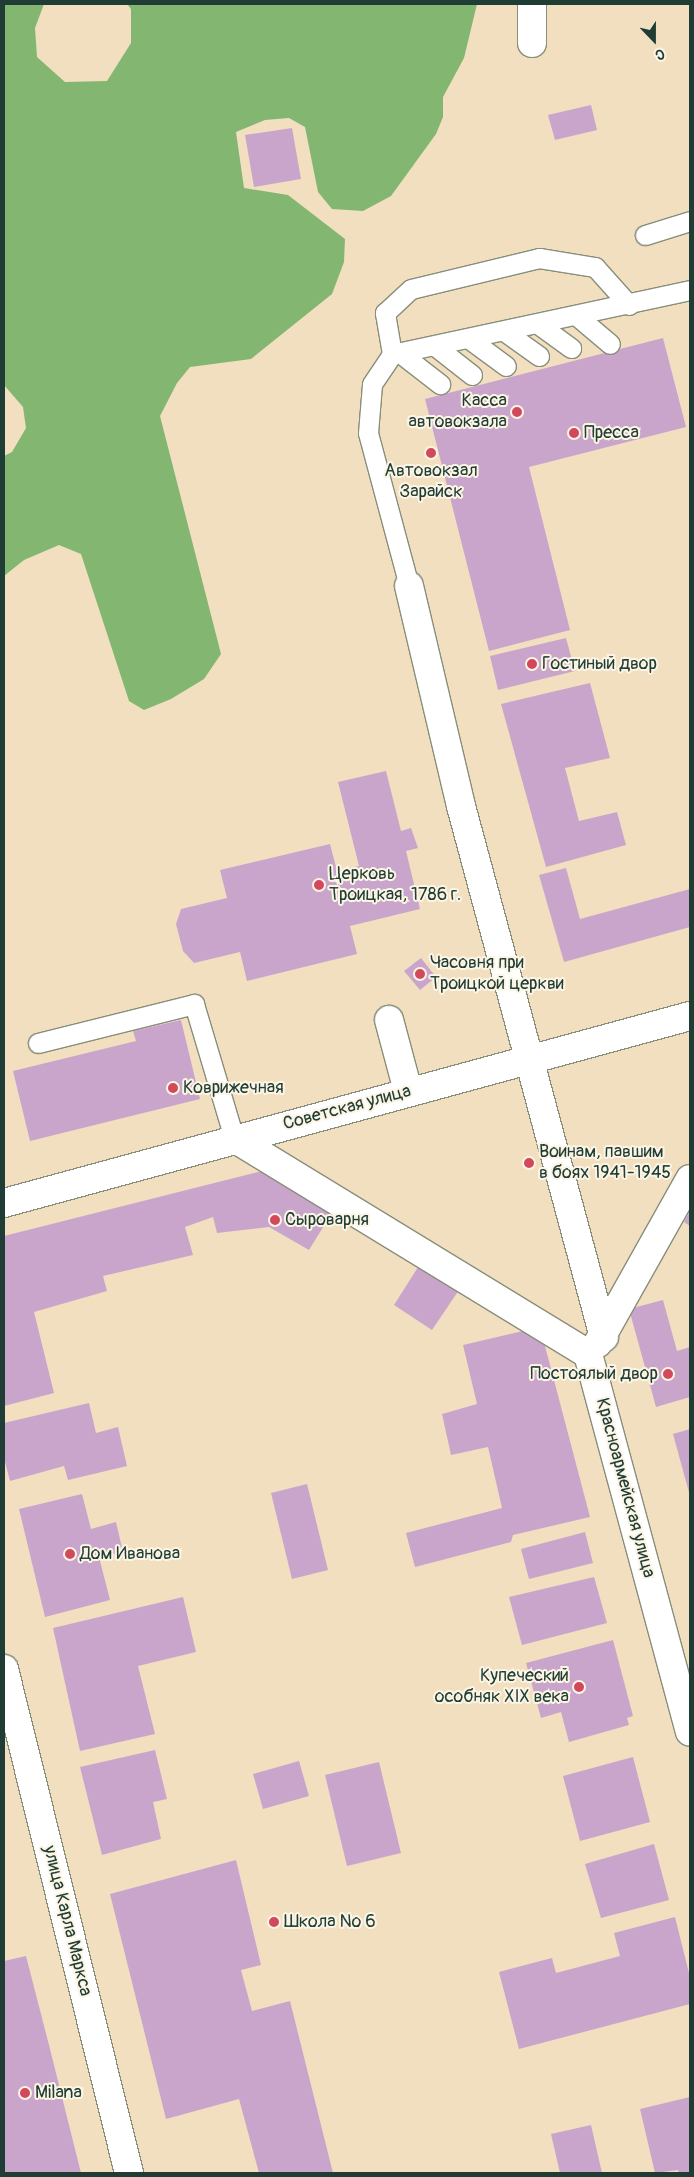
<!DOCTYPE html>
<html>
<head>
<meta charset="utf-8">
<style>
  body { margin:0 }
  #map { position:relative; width:694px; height:2177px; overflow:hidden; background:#f2dfc0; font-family:Pangolin,sans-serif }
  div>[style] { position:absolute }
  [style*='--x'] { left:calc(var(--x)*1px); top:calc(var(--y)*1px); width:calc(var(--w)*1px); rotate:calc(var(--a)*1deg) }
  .forest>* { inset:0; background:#83b671 }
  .building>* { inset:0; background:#c9a5cc }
  .roads { filter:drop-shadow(1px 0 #888e7a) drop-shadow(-1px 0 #888e7a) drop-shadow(0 1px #888e7a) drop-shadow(0 -1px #888e7a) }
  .lane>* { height:19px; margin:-9.5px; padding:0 9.5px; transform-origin:9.5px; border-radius:9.5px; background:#fff }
  .street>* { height:28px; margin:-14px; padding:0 14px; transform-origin:14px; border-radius:14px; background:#fff }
  .secondary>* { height:28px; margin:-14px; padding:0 14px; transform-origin:14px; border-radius:14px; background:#fff }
  .dots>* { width:14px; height:14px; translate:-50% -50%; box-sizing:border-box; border:2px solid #fcf5e5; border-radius:50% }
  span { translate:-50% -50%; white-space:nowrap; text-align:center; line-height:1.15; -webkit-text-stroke:4px #fcf5e5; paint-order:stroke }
  .poi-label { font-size:18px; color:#1f3d34 }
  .right { translate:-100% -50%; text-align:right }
  .left { translate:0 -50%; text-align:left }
  .street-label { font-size:18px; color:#1f3d34 }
  .frame { position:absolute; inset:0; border:5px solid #1f3d34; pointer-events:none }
  .north { position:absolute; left:629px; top:15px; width:50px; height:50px; -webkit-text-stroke:4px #fcf5e5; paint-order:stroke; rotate:158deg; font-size:14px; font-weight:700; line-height:20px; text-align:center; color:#1f3d34 }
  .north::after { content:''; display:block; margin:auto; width:18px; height:22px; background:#1f3d34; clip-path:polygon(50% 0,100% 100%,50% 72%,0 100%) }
</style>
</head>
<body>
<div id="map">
  <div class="forest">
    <i style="clip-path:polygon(4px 4px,44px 4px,35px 28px,37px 57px,65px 82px,107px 81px,131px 43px,131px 9px,127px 4px,477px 4px,464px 58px,443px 97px,443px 117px,436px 134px,391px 196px,363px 211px,332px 209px,318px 192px,305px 127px,289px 118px,265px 120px,236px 132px,244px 188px,288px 195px,345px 239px,344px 262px,332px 294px,251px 359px,190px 367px,177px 383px,160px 416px,221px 654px,204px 679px,171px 699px,144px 710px,129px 701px,81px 554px,59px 545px,24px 560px,4px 576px,4px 456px,12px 452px,26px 428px,23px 407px,4px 385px)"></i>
  </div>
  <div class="building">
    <i style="clip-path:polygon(591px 105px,597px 130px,555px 140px,548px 115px)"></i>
    <i style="clip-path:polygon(292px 128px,301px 179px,254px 187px,245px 135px)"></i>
    <i style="clip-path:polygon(663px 338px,686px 427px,529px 467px,570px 630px,489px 651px,425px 399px)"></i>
    <i style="clip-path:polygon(566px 638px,575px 671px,498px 690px,490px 656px)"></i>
    <i style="clip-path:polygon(590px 683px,610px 758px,565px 768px,579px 821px,617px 812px,626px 845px,546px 867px,501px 704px)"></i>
    <i style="clip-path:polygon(386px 771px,401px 831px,411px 828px,418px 848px,406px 851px,420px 909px,350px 926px,357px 954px,247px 981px,240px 952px,194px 963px,183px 951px,176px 924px,181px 909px,227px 898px,220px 870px,330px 844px,337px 871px,359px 866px,338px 782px)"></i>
    <i style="clip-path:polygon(566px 868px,580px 919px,690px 889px,690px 927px,564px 962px,539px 875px)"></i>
    <i style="clip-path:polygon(421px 958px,436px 977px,420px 990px,404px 971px)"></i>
    <i style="clip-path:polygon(181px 1020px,200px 1099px,30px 1141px,13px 1071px,136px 1041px,133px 1031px)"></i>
    <i style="clip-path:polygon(278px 1167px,338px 1203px,309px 1250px,269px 1227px,217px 1233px,213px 1217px,185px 1227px,193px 1255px,103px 1276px,107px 1291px,34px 1312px,54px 1393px,4px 1406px,4px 1236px)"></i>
    <i style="clip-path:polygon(690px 1211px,690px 1226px,684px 1222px)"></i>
    <i style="clip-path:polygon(420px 1264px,459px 1290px,432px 1330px,394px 1305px)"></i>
    <i style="clip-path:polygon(663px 1300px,677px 1351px,690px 1347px,690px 1397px,656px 1407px,629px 1309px)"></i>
    <i style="clip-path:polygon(540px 1327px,590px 1517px,513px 1535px,511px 1542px,415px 1567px,406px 1533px,502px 1508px,488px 1447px,451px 1455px,442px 1414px,477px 1404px,463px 1345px)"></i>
    <i style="clip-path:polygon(89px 1403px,96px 1433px,118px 1427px,127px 1466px,68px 1480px,64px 1466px,10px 1481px,4px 1458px,4px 1423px)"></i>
    <i style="clip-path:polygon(690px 1429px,690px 1496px,673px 1434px)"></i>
    <i style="clip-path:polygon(307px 1484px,328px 1570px,292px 1579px,271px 1493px)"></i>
    <i style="clip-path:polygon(82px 1494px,91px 1529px,116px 1522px,123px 1552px,99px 1557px,110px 1600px,45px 1617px,19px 1509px)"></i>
    <i style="clip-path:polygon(585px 1532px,593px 1563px,529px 1579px,521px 1549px)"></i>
    <i style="clip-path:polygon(594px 1577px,607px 1623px,522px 1645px,509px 1597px)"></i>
    <i style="clip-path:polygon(183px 1597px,196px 1652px,138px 1666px,155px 1734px,80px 1751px,53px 1628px)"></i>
    <i style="clip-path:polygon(613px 1640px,633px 1716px,627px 1718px,629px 1725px,569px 1742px,561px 1712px,541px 1718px,526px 1663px)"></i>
    <i style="clip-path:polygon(155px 1750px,167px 1799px,153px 1802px,161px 1839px,102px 1855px,80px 1767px)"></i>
    <i style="clip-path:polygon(633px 1757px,650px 1822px,580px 1841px,563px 1776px)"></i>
    <i style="clip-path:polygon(299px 1761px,309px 1796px,263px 1809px,253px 1774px)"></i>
    <i style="clip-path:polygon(379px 1762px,401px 1853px,347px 1866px,325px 1775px)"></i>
    <i style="clip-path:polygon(654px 1844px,669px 1900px,601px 1918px,585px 1864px)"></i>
    <i style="clip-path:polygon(236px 1860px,261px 1965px,241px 1970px,252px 2011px,290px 2001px,333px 2173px,259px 2173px,239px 2099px,166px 2119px,110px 1894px)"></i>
    <i style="clip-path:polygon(675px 1917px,690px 1977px,690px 2004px,519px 2049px,499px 1972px,552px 1958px,556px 1973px,620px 1956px,614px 1933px)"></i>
    <i style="clip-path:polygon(26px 1956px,50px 2049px,81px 2173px,4px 2173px,4px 1961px)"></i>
    <i style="clip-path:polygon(690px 2097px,690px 2173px,679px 2173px,678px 2170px,655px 2173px,640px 2109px)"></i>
    <i style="clip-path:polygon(591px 2125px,602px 2173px,560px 2173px,551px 2134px)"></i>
  </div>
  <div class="roads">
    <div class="lane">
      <i style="--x:645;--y:235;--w:47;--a:-17.3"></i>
      <i style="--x:577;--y:316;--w:43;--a:40.3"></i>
      <i style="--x:538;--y:324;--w:41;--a:36"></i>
      <i style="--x:504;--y:331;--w:43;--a:35.5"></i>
      <i style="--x:468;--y:338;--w:47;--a:36.4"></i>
      <i style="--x:435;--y:346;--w:47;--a:38.1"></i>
      <i style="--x:400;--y:353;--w:51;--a:37.8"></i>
      <i style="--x:392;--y:354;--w:42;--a:-99.7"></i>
      <i style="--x:385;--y:313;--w:35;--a:-43"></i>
      <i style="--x:411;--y:289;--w:132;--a:-13.6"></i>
      <i style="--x:539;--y:258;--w:57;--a:9.1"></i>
      <i style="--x:595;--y:267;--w:51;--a:48.2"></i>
      <i style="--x:409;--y:586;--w:158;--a:-105"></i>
      <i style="--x:368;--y:433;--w:49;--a:-85.3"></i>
      <i style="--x:372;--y:384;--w:36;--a:-56"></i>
      <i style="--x:392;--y:354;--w:305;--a:-12.1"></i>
      <i style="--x:38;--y:1043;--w:161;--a:-14"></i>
      <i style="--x:194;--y:1004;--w:140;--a:73.4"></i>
    </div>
    <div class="street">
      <i style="--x:532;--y:4;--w:39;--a:90"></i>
      <i style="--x:409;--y:586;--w:226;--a:76.7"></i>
      <i style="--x:461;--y:806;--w:550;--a:74.93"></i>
      <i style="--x:389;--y:1020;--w:73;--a:75"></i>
      <i style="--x:234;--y:1138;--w:415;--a:31.4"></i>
      <i style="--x:4;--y:1203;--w:711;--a:-15.25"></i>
      <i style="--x:598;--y:1343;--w:188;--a:-60.7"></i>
      <i style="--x:588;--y:1354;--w:391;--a:74.9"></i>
    </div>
    <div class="secondary">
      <i style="--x:4;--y:1669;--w:519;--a:76.07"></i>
    </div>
  </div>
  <div class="dots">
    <i style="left:517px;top:412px;background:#d1495b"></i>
    <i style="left:574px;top:433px;background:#d1495b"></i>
    <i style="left:431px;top:453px;background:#d1495b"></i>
    <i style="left:532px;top:664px;background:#d1495b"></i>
    <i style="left:319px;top:885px;background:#d1495b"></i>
    <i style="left:420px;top:974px;background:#d1495b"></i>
    <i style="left:173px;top:1088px;background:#d1495b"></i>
    <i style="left:529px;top:1163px;background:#d1495b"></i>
    <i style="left:275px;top:1220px;background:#d1495b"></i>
    <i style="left:668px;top:1374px;background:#d1495b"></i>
    <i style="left:70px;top:1554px;background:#d1495b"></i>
    <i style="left:579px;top:1687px;background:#d1495b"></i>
    <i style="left:274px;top:1922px;background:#d1495b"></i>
    <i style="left:25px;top:2093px;background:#d1495b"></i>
  </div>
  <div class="poi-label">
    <span class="right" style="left:507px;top:412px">Касса<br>автовокзала</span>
    <span class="left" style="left:584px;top:433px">Пресса</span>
    <span style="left:431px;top:482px">Автовокзал<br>Зарайск</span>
    <span class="left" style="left:542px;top:664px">Гостиный двор</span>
    <span class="left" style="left:329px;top:885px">Церковь<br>Троицкая, 1786 г.</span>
    <span class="left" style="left:430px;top:974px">Часовня при<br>Троицкой церкви</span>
    <span class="left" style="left:183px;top:1088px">Коврижечная</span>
    <span class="left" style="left:539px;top:1163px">Воинам, павшим<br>в боях 1941-1945</span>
    <span class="left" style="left:285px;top:1220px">Сыроварня</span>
    <span class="right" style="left:658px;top:1374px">Постоялый двор</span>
    <span class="left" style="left:80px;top:1554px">Дом Иванова</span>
    <span class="right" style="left:569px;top:1687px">Купеческий<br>особняк XIX века</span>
    <span class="left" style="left:284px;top:1922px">Школа № 6</span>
    <span class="left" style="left:35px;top:2093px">Milana</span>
  </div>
  <div class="street-label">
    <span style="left:347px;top:1108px;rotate:-15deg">Советская улица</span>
    <span style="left:625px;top:1488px;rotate:75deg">Красноармейская улица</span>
    <span style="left:67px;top:1921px;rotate:76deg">улица Карла Маркса</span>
  </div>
  <div class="frame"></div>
  <div class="north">С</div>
</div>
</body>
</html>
